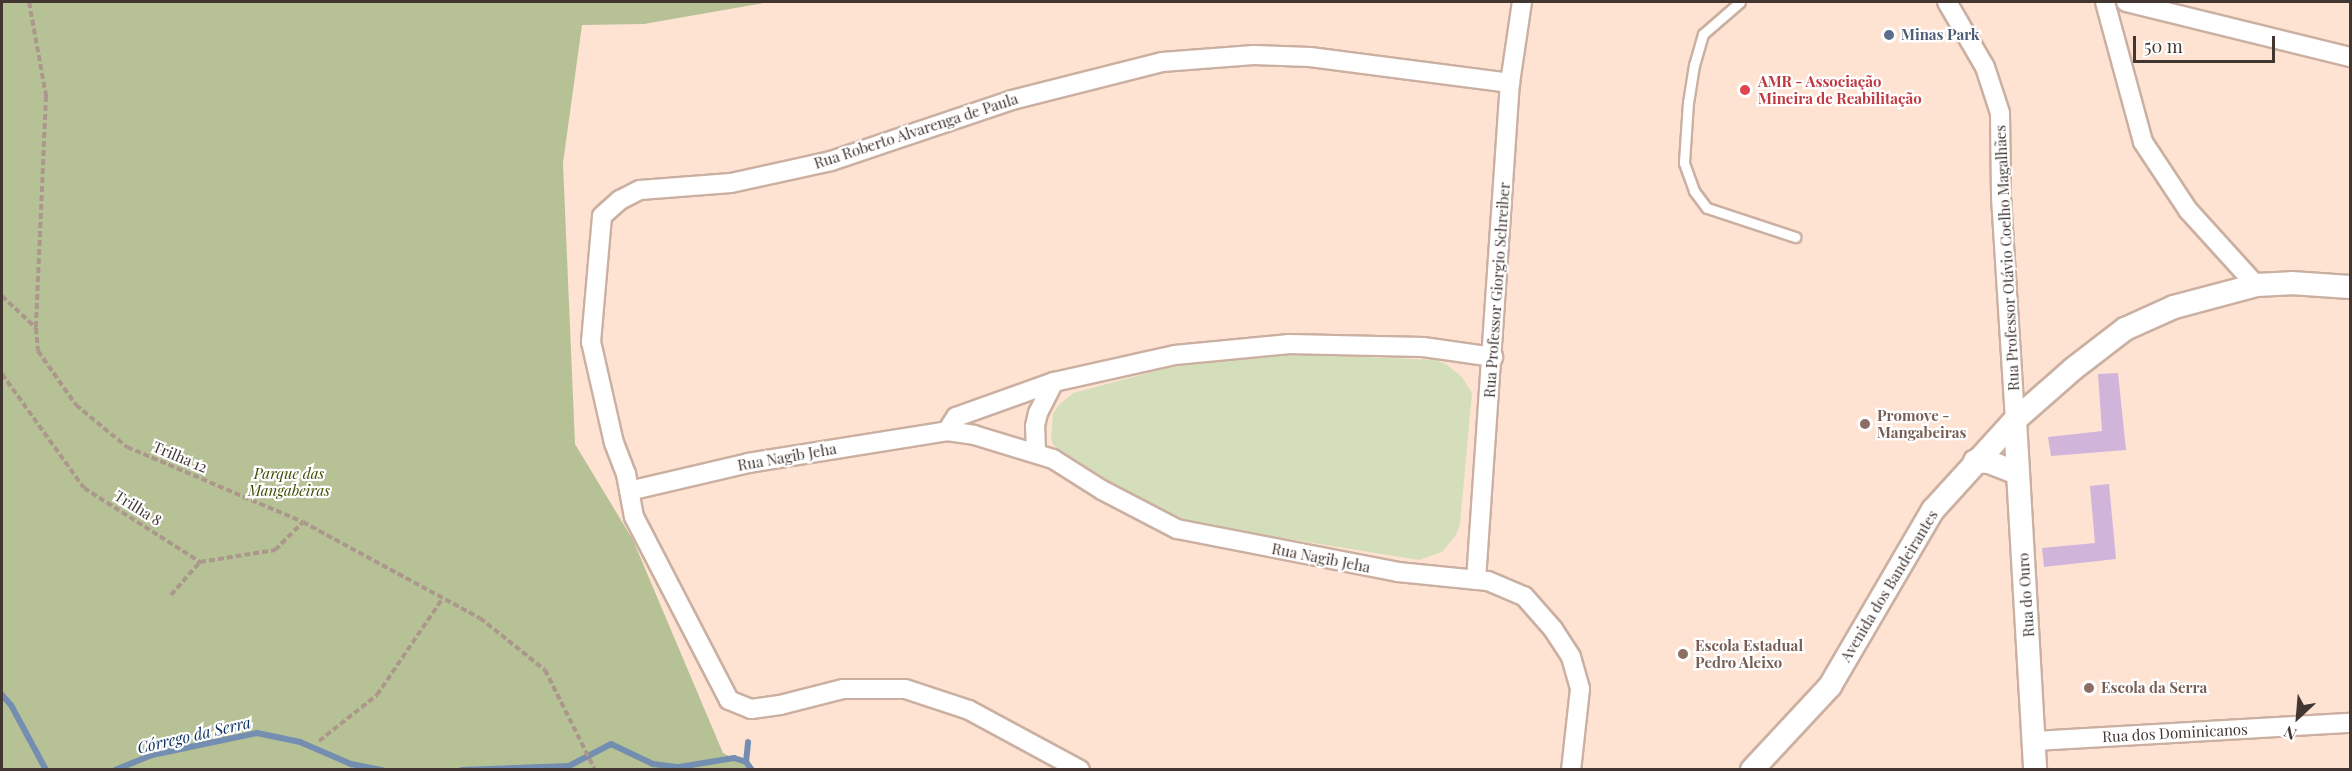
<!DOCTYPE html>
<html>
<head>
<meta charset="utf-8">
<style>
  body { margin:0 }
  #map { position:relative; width:2352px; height:771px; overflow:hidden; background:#fee3d3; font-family:"Playfair Display",serif }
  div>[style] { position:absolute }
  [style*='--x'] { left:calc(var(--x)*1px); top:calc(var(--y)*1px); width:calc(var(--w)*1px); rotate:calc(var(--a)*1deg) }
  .green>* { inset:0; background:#d5debb }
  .forest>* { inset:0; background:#b7c196 }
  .stream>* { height:6px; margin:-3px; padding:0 3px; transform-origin:3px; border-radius:3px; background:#748eb1 }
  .building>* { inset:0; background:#d0b4da }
  .path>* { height:4px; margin-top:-2px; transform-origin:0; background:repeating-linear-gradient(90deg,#ab978b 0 6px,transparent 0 9px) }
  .roads { filter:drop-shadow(2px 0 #cbb0a2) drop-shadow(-2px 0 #cbb0a2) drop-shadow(0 2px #cbb0a2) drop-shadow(0 -2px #cbb0a2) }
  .service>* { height:9px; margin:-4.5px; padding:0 4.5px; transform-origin:4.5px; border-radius:4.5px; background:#fff }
  .minor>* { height:18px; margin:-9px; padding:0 9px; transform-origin:9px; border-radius:9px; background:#fff }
  .tertiary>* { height:22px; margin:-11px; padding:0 11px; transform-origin:11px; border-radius:11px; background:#fff }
  .dots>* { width:16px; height:16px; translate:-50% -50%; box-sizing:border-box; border:3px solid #fff; border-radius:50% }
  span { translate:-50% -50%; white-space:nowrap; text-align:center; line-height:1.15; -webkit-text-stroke:4.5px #fff; paint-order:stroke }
  .service-label { font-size:15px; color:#4e5e75; font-weight:700 }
  .left { translate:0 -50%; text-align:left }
  .health-label { font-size:15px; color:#be3a42; font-weight:700 }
  .street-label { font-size:15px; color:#413630 }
  .education-label { font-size:15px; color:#785e54; font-weight:700 }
  .park-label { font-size:15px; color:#3f4a00; font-style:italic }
  .water-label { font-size:16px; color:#0d3260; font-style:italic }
  .frame { position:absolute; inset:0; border:3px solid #413630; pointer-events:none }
  .north { position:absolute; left:2268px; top:687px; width:60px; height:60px; -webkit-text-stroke:4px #fff; paint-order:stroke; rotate:206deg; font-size:16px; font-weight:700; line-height:24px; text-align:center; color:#413630 }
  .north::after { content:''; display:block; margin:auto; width:21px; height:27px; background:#413630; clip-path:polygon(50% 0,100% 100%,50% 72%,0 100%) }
  .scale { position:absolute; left:2133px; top:36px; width:142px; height:27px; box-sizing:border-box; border:3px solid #413630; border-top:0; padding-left:8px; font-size:18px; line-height:21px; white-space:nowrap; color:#413630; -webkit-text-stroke:4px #fff; paint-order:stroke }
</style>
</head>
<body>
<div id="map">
  <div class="green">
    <i style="clip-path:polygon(1295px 354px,1435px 360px,1446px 364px,1462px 377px,1472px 393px,1460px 524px,1456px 535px,1442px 552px,1419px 560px,1196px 524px,1140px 500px,1054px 446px,1051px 439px,1053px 414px,1058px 406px,1073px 393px,1167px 368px,1252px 356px)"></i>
  </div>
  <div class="forest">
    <i style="clip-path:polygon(2px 2px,769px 2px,644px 24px,582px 25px,563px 163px,575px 444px,633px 540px,723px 753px,755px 769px,2px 769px)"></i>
  </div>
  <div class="stream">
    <i style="--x:2;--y:695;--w:13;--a:48"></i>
    <i style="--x:11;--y:705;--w:74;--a:61.7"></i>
    <i style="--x:746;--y:762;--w:20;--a:-84"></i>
    <i style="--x:115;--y:770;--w:40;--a:-22"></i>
    <i style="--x:152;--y:755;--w:107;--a:-11.8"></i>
    <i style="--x:257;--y:733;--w:44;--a:11.8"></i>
    <i style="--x:300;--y:742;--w:56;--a:23.3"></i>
    <i style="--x:351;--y:764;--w:32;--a:11"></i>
    <i style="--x:462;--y:770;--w:107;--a:-2.1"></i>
    <i style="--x:569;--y:766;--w:47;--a:-27.6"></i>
    <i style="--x:611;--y:744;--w:47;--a:25.5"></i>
    <i style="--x:653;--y:764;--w:26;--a:7"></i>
    <i style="--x:679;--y:767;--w:56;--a:-9.3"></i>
    <i style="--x:734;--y:758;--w:13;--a:18"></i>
    <i style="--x:746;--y:762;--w:10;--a:53"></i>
  </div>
  <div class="building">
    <i style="clip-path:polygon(2118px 373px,2126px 450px,2051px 456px,2048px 437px,2102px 431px,2098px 374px)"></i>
    <i style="clip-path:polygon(2109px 484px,2116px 559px,2044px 567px,2042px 548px,2095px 543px,2090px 486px)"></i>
  </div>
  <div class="path">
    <i style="--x:29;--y:2;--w:96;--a:79.7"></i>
    <i style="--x:46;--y:96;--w:232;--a:92.5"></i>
    <i style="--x:36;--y:328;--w:23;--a:85"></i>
    <i style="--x:38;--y:351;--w:66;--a:54.9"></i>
    <i style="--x:76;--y:405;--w:66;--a:39.5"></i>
    <i style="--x:127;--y:447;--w:191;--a:23.1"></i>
    <i style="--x:303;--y:522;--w:201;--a:28.5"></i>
    <i style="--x:480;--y:618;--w:83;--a:38.7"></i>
    <i style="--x:545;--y:670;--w:112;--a:63.4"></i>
    <i style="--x:2;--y:296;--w:47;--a:43.3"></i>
    <i style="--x:2;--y:374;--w:140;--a:54.3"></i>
    <i style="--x:84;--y:488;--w:138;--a:32.5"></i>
    <i style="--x:200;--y:562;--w:76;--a:-9.1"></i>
    <i style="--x:275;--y:550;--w:40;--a:-45"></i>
    <i style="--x:171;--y:595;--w:44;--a:-48.7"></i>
    <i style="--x:319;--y:741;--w:74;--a:-38.4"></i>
    <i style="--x:377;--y:695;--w:117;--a:-55.8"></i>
  </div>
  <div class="roads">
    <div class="service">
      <i style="--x:1740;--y:2;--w:49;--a:139.1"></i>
      <i style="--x:1703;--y:34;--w:32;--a:106"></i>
      <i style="--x:1694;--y:65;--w:37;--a:99"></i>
      <i style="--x:1688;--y:102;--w:61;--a:93.8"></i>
      <i style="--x:1684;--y:163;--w:30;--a:70"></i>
      <i style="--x:1694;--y:191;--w:21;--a:53"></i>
      <i style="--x:1707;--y:208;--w:93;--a:18.2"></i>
    </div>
    <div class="minor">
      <i style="--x:1947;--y:2;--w:75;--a:59.7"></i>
      <i style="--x:1985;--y:67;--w:48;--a:71.9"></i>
      <i style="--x:2000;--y:113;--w:84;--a:89.3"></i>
      <i style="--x:2001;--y:197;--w:223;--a:86.4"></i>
      <i style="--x:2105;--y:2;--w:145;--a:74.8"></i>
      <i style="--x:2143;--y:142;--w:82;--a:56.5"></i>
      <i style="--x:2188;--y:210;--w:101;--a:47.8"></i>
      <i style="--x:2126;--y:2;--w:231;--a:13.8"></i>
      <i style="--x:947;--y:431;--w:27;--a:8"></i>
      <i style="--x:974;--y:435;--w:83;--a:16.9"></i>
      <i style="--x:1053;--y:459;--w:58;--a:32.3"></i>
      <i style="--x:1102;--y:490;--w:85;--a:27.5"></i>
      <i style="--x:1177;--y:529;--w:225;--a:11"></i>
      <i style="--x:1398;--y:572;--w:90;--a:5.7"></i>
      <i style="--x:1488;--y:581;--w:39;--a:23"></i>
      <i style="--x:1524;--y:596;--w:44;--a:48.7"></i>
      <i style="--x:1553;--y:629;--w:33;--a:57"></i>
      <i style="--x:1571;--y:657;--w:33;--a:74"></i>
      <i style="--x:1580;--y:689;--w:81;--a:96.3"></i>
      <i style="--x:1036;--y:452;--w:26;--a:-92"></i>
      <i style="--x:1035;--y:426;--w:13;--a:-77"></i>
      <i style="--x:1038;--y:413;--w:35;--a:-63"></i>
      <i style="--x:629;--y:491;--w:122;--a:-13.2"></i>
      <i style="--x:748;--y:463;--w:202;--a:-9.1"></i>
      <i style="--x:947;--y:431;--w:17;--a:-57"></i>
      <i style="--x:956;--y:417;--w:104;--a:-19.7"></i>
      <i style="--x:1054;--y:382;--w:124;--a:-12.6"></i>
      <i style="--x:1175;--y:355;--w:115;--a:-5.5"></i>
      <i style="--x:1289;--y:344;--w:134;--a:1.3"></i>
      <i style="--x:1423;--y:347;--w:71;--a:8.1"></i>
      <i style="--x:1476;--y:580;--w:498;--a:-86.1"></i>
      <i style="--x:1510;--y:83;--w:82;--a:-81.6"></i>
      <i style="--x:2035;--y:741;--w:316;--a:-3.3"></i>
      <i style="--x:1080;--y:770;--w:126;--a:-151.6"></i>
      <i style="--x:969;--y:710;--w:67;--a:-161.8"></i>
      <i style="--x:905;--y:689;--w:62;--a:180"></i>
      <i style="--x:843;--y:689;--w:65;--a:165.7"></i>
      <i style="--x:780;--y:705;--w:29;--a:172"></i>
      <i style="--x:751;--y:709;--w:24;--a:-158"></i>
      <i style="--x:729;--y:700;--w:206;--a:-117.4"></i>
      <i style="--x:634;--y:517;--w:44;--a:-100.5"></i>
      <i style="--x:626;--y:474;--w:33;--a:-111"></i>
      <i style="--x:614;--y:443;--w:104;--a:-102.8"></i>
      <i style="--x:591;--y:342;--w:126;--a:-85"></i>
      <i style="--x:602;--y:216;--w:24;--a:-42"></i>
      <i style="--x:620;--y:200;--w:22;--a:-27"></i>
      <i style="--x:640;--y:190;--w:91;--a:-4.4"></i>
      <i style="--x:731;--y:183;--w:102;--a:-12.4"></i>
      <i style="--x:831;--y:161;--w:191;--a:-18.6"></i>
      <i style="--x:1012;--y:100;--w:155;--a:-14.2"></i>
      <i style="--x:1162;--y:62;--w:92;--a:-4.4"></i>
      <i style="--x:1254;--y:55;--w:56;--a:2"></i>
      <i style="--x:1310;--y:57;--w:202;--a:7.4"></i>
    </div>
    <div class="tertiary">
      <i style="--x:2015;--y:420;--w:351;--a:86.7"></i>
      <i style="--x:1975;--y:461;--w:14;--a:4"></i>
      <i style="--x:1989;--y:462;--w:31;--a:21"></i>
      <i style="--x:1752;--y:770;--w:115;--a:-47.1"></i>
      <i style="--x:1830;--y:686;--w:204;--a:-59.7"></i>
      <i style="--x:1933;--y:510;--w:122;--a:-47.7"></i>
      <i style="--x:2015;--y:420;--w:77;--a:-41.3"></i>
      <i style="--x:2073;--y:369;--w:66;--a:-37.6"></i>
      <i style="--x:2125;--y:329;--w:54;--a:-24.2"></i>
      <i style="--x:2174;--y:307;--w:85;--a:-15"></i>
      <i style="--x:2256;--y:285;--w:35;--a:-3"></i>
      <i style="--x:2291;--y:283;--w:59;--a:3.9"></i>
    </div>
  </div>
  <div class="dots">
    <i style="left:1889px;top:35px;background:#5c6f8a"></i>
    <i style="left:1745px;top:90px;background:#e0444e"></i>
    <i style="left:1865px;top:424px;background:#8d6e63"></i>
    <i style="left:1683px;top:654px;background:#8d6e63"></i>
    <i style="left:2089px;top:688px;background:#8d6e63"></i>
  </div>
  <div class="service-label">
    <span class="left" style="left:1901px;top:35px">Minas Park</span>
  </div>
  <div class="health-label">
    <span class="left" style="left:1758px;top:90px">AMR - Associação<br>Mineira de Reabilitação</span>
  </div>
  <div class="street-label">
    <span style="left:916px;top:131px;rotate:-18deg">Rua Roberto Alvarenga de Paula</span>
    <span style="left:2007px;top:258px;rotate:-93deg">Rua Professor Otávio Coelho Magalhães</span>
    <span style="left:1497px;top:290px;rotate:-86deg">Rua Professor Giorgio Schreiber</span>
    <span style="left:180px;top:457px;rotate:23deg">Trilha 12</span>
    <span style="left:787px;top:457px;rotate:-10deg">Rua Nagib Jeha</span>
    <span style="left:138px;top:508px;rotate:32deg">Trilha 8</span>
    <span style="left:1321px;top:558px;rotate:11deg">Rua Nagib Jeha</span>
    <span style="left:1889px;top:586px;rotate:-59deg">Avenida dos Bandeirantes</span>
    <span style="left:2026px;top:595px;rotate:-94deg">Rua do Ouro</span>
    <span style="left:2175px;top:733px;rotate:-3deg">Rua dos Dominicanos</span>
  </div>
  <div class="education-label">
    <span class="left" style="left:1877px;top:424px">Promove -<br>Mangabeiras</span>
    <span class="left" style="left:1695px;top:654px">Escola Estadual<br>Pedro Aleixo</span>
    <span class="left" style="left:2101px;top:688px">Escola da Serra</span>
  </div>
  <div class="park-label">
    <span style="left:289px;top:482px">Parque das<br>Mangabeiras</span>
  </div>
  <div class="water-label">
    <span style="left:194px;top:735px;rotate:-13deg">Córrego da Serra</span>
  </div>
  <div class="frame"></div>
  <div class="north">N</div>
  <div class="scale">50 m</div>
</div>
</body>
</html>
